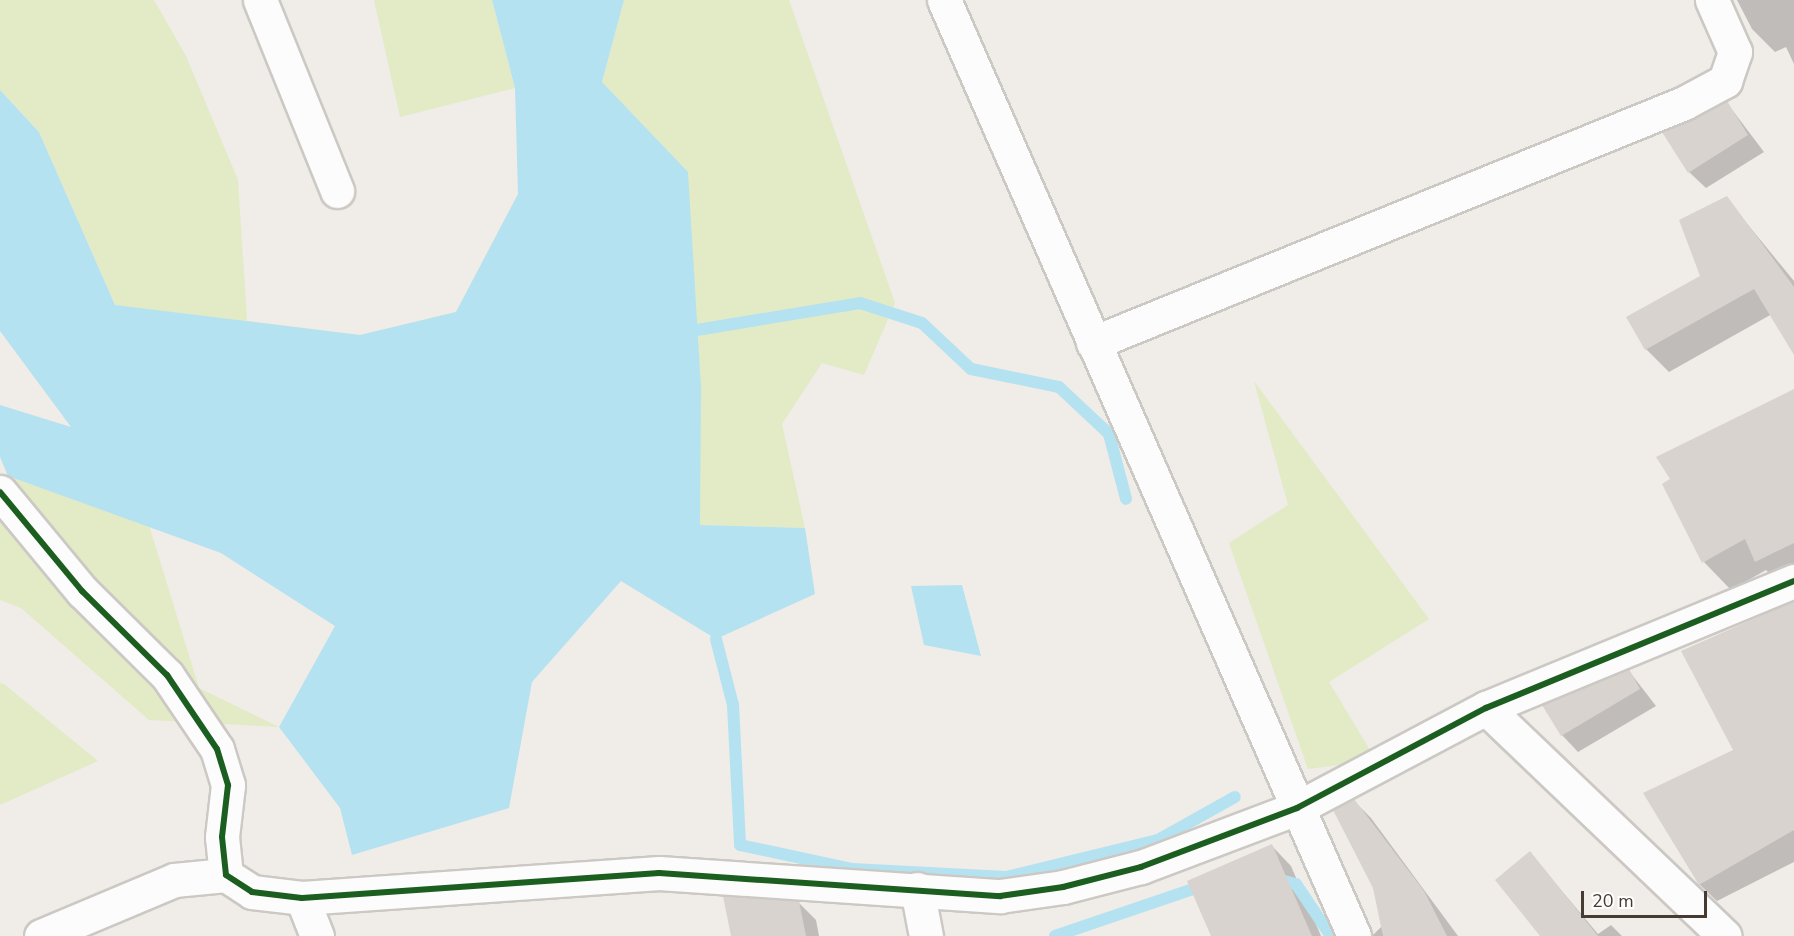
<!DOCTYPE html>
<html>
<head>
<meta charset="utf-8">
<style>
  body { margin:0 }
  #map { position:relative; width:1794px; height:936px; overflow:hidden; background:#f0ece8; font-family:"Nunito Sans",sans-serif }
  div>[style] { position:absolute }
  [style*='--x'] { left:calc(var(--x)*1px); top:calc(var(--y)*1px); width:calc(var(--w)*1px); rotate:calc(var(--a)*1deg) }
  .green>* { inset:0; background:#e2ebc6 }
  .water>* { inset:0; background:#b5e2f0 }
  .shadow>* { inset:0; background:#0003 }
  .stream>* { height:12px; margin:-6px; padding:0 6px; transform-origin:6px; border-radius:6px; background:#b5e2f0 }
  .building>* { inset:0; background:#d8d3ce }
  .roads { filter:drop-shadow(2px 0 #ccc8c4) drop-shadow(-2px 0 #ccc8c4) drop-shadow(0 2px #ccc8c4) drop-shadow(0 -2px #ccc8c4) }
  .minor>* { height:33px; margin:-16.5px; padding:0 16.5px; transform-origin:16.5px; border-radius:16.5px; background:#fdfcfc }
  .cycleway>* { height:6px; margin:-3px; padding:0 3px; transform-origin:3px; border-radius:3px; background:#1b5e20 }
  span { translate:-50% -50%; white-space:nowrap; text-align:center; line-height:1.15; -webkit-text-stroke:5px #fff; paint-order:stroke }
  .scale { position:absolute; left:1581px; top:891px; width:126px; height:27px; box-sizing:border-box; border:3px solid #453b33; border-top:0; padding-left:8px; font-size:18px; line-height:21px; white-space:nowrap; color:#453b33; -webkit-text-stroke:4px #fff; paint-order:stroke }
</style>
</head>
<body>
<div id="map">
  <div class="green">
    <i style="clip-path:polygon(0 0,154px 0,186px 56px,238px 180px,247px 321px,360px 335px,456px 312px,518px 194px,429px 397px,115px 305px,39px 132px,0 90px)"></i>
    <i style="clip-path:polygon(374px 0,492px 0,515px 88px,400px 117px)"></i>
    <i style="clip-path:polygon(624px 0,789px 0,895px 303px,864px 375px,822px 363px,782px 424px,805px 528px,700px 525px,602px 82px)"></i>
    <i style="clip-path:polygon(1254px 381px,1429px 619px,1329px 682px,1376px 760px,1308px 769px,1229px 543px,1288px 505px)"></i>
    <i style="clip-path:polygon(8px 476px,149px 525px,199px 688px,279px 727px,149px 720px,21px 608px,0 600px,0 489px)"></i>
    <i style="clip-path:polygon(0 683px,4px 684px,98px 761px,0 805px)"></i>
  </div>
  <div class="water">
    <i style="clip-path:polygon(492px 0,624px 0,602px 82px,688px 172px,701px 387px,700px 525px,805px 528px,815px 594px,716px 639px,621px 581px,532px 682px,509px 808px,352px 855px,340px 808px,279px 727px,335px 626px,221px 553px,8px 476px,0 457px,0 405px,71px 427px,0 331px,0 90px,39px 132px,115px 305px,360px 335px,456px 312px,518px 194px,515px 88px)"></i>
    <i style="clip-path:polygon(962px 585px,981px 656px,924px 645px,911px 586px)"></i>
  </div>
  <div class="shadow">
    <i style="clip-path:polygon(1737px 0,1794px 0,1794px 64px,1786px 47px,1775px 52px,1752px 29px)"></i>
    <i style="clip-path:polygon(1727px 103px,1764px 152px,1706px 188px,1689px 172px)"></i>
    <i style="clip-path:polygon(1726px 198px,1794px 281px,1794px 352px,1772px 314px,1669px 372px,1646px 349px,1702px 277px)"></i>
    <i style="clip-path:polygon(1794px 421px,1794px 583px,1784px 588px,1766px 570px,1731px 590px,1704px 562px)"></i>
    <i style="clip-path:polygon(1794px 603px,1794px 862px,1717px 901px,1698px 883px,1735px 751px)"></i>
    <i style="clip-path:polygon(1629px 671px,1656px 706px,1578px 752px,1562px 735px)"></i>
    <i style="clip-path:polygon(1354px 801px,1371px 818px,1458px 936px,1372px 936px,1382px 926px)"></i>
    <i style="clip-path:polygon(1272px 846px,1291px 866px,1321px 936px,1213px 936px)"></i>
    <i style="clip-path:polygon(1530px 853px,1598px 934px,1611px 925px,1622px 936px,1542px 936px)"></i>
    <i style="clip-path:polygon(799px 903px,816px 920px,819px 936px,733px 936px)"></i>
  </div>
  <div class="stream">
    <i style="--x:697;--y:330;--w:165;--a:-9.4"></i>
    <i style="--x:860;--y:303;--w:65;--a:17.9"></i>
    <i style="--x:922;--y:323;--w:67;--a:43.2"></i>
    <i style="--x:971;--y:369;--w:90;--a:11.6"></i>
    <i style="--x:1059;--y:387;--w:69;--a:43.2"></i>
    <i style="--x:1109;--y:434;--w:67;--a:75.3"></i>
    <i style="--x:716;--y:639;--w:68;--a:75.6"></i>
    <i style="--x:733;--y:705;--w:140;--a:87.1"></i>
    <i style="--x:740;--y:845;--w:115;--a:12.1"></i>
    <i style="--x:852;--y:869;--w:154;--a:3"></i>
    <i style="--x:1006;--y:877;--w:156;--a:-13.7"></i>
    <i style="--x:1158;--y:840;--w:88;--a:-29.2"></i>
    <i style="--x:1273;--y:878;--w:24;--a:15"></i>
    <i style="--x:1296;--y:884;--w:63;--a:56.1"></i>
    <i style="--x:1055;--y:936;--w:158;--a:-18.8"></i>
  </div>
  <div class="building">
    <i style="clip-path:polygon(1727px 101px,1748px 135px,1688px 173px,1662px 132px)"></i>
    <i style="clip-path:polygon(1727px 196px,1794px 287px,1794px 355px,1754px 289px,1645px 350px,1626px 317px,1700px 276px,1679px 220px)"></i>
    <i style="clip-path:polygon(1794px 389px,1794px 543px,1755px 562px,1745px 539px,1702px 563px,1662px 484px,1670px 479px,1656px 457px)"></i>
    <i style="clip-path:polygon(1794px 601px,1794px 830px,1699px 885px,1643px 793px,1733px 750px,1681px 651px)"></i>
    <i style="clip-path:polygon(1629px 669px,1640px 689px,1561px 736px,1542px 705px)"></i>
    <i style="clip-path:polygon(1354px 799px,1424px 891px,1447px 936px,1383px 936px,1373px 888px,1333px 810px)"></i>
    <i style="clip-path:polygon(1272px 844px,1312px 936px,1211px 936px,1187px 881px)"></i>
    <i style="clip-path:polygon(1530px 851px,1598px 936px,1540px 936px,1495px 880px)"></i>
    <i style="clip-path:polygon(723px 896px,799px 901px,806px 936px,731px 936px)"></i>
  </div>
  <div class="roads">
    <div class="minor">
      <i style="--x:260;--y:0;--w:206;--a:68"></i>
      <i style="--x:944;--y:0;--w:1022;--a:66.34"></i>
      <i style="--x:1093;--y:343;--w:638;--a:-22.1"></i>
      <i style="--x:1684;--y:103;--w:47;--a:-28.2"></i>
      <i style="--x:1725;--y:81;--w:31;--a:-71"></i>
      <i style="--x:1735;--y:52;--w:57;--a:-113.9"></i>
      <i style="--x:0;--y:492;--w:129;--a:50.4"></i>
      <i style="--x:82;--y:591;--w:120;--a:44.7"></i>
      <i style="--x:167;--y:675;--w:89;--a:56"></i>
      <i style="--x:217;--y:749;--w:38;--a:73"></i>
      <i style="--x:228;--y:785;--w:52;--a:96.6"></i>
      <i style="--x:222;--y:837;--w:38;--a:84"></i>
      <i style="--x:226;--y:875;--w:31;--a:33"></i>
      <i style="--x:252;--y:892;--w:50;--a:6.8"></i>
      <i style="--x:302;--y:898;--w:358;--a:-4"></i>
      <i style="--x:659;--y:873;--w:342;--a:3.9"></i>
      <i style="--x:1000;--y:896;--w:64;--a:-8.1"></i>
      <i style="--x:1063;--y:887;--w:81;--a:-14.4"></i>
      <i style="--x:1141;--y:867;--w:167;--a:-20.7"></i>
      <i style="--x:1297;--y:808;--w:214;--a:-27.9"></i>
      <i style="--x:1486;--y:708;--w:333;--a:-22.4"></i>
      <i style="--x:1486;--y:708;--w:330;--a:43.7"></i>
      <i style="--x:917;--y:889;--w:48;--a:79.2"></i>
      <i style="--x:302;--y:898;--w:41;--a:68.5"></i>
      <i style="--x:41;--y:936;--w:144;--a:-22.8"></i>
      <i style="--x:174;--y:880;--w:52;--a:-5.5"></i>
    </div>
  </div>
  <div class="cycleway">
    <i style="--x:0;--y:492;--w:129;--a:50.4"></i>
    <i style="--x:82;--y:591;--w:120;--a:44.7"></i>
    <i style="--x:167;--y:675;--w:89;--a:56"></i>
    <i style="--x:217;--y:749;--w:38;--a:73"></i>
    <i style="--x:228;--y:785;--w:52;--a:96.6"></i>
    <i style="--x:222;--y:837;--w:38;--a:84"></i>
    <i style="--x:226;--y:875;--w:31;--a:33"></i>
    <i style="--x:252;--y:892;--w:50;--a:6.8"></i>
    <i style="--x:302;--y:898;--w:358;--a:-4"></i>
    <i style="--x:659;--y:873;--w:342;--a:3.9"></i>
    <i style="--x:1000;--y:896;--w:64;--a:-8.1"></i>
    <i style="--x:1063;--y:887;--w:81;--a:-14.4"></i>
    <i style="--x:1141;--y:867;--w:167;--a:-20.7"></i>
    <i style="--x:1297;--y:808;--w:214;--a:-27.9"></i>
    <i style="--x:1486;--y:708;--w:333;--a:-22.4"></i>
  </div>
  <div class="scale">20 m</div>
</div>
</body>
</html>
